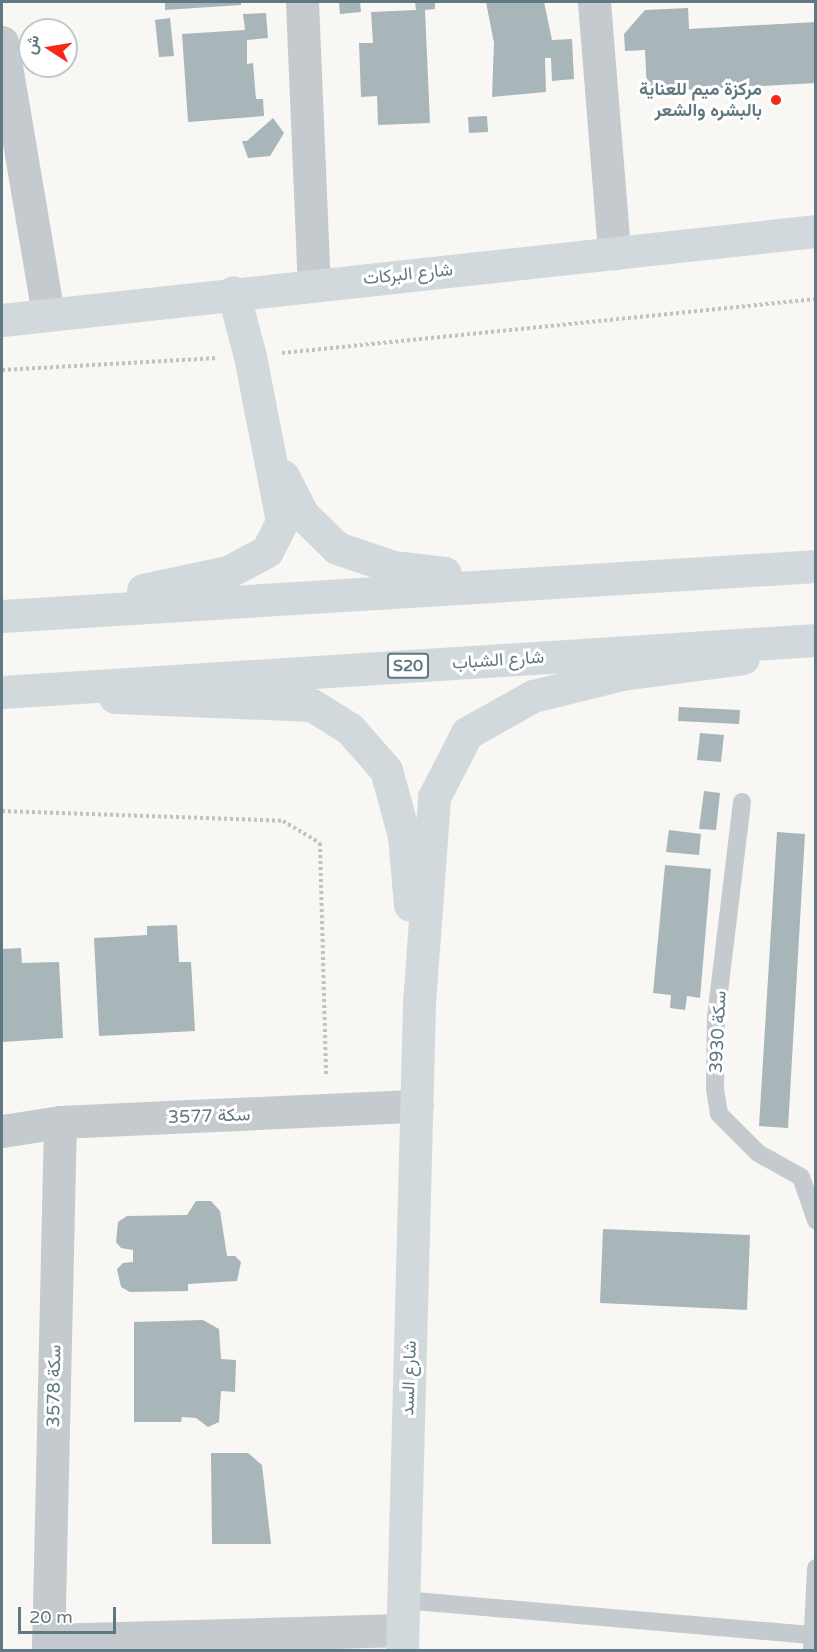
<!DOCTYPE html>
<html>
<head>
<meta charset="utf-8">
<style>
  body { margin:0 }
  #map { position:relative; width:817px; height:1652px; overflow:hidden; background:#f8f7f4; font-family:"Varela Round",Vazirmatn,sans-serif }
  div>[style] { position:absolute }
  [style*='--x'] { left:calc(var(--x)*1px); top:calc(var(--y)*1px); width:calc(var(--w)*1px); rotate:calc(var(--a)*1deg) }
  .building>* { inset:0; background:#a8b5b9 }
  .path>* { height:4px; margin-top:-2px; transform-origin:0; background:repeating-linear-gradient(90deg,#c0c3c5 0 3px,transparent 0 6px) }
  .lane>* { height:18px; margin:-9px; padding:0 9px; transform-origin:9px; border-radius:9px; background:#c4cacd }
  .street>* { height:33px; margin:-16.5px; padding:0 16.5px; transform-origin:16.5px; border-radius:16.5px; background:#c4cacd }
  .secondary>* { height:33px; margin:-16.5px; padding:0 16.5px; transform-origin:16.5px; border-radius:16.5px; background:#d2d9dc }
  .primary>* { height:33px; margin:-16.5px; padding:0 16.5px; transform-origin:16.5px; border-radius:16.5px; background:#d2d9dc }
  .dots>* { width:16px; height:16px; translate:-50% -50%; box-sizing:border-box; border:3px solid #fff; border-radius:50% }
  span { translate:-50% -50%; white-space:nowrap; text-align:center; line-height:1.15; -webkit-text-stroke:6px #fff; paint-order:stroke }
  .shield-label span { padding:2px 4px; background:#fff; border:2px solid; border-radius:4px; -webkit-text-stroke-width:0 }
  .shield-label { font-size:16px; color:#5f7882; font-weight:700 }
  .poi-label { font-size:18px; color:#5f7882; font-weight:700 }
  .right { translate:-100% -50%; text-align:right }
  .street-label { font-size:18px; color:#5f7882 }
  .frame { position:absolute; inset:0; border:3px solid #5f7882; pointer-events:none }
  .north { position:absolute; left:18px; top:18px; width:60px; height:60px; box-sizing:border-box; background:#fff; border:2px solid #bfc9cd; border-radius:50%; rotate:282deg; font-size:16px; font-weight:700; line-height:24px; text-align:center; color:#5f7882 }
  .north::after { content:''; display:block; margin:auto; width:21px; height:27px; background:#f52916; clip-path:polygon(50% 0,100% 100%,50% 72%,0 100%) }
  .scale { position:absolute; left:18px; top:1607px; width:98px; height:27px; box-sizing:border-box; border:3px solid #5f7882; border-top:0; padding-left:8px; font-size:18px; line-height:21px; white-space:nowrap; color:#5f7882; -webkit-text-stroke:4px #fff; paint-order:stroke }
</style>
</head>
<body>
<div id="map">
  <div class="building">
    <i style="clip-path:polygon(165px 2px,241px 2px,241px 5px,165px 10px)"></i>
    <i style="clip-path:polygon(339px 2px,360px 2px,361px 12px,340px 14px)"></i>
    <i style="clip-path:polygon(415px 2px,435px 2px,435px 9px,425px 10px,430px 123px,378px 125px,377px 96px,361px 97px,359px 43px,373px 43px,371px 12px,416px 10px)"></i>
    <i style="clip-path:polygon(486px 2px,544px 2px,552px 40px,572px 39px,574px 79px,552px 81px,551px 58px,545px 58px,546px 92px,492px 97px,494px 43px)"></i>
    <i style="clip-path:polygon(688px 8px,689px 29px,816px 22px,816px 83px,647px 92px,645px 50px,625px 51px,624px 34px,645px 10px)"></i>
    <i style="clip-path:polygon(266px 13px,268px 38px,247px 40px,247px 64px,253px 63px,256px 99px,263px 99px,264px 116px,188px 122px,182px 34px,245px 30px,243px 14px)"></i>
    <i style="clip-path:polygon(170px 18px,174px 56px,159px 57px,155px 20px)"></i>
    <i style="clip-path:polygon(487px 116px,488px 132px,469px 133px,468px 117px)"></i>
    <i style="clip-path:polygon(273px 118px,284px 133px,270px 156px,248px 158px,242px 141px,247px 141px)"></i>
    <i style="clip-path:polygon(679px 707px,740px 710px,739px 724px,678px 721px)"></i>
    <i style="clip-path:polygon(700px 733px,724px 735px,721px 762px,697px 760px)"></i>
    <i style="clip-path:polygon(704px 791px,720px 793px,716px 830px,699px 829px)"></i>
    <i style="clip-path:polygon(669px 830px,701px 834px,699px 855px,666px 852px)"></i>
    <i style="clip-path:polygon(777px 832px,805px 834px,788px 1128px,759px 1126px)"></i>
    <i style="clip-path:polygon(665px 865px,711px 869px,700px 998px,687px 996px,685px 1010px,670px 1008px,671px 995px,653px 993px)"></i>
    <i style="clip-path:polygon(177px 925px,179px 962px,191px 962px,195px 1031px,99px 1036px,94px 938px,147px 935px,147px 926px)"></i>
    <i style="clip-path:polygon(21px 948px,22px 963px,59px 962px,63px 1038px,2px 1042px,2px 949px)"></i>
    <i style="clip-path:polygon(196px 1201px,211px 1201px,220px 1211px,227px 1256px,235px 1256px,241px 1262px,237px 1281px,188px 1284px,188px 1291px,130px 1292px,121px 1287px,117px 1269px,123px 1263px,133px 1262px,133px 1250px,121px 1248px,116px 1242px,118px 1222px,127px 1216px,187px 1215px)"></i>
    <i style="clip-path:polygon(603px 1229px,750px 1235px,747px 1310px,600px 1303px)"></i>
    <i style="clip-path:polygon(203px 1320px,219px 1329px,221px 1359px,236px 1360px,235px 1392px,221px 1391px,219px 1422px,208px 1427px,196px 1418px,182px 1417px,181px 1422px,134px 1422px,134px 1322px)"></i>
    <i style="clip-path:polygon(211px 1453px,248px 1453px,262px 1465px,271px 1544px,212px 1544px)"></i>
  </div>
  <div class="path">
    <i style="--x:282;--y:353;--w:537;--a:-5.77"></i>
    <i style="--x:2;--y:370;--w:216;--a:-3.2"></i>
    <i style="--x:2;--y:811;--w:281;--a:2"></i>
    <i style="--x:283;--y:821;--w:43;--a:30.7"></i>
    <i style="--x:320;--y:843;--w:234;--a:88.5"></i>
  </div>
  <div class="lane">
    <i style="--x:742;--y:802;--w:216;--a:96.9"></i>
    <i style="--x:716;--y:1016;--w:73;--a:90.8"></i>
    <i style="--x:715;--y:1089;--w:25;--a:81"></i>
    <i style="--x:719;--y:1114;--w:55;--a:45"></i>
    <i style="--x:758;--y:1153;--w:49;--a:29.2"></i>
    <i style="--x:801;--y:1177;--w:46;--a:70.8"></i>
    <i style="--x:403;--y:1600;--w:412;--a:4.9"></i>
    <i style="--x:812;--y:1650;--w:82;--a:-87.2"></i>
  </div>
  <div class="street">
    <i style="--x:302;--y:2;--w:282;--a:87.6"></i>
    <i style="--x:594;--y:2;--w:252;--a:85.4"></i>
    <i style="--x:2;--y:42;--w:276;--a:80.4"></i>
    <i style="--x:2;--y:1131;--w:59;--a:-8.8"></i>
    <i style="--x:60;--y:1122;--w:357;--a:-2.6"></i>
    <i style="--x:48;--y:1640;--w:354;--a:-1.6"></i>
    <i style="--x:48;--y:1650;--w:528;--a:-88.7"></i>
  </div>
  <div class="secondary">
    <i style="--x:2;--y:320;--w:819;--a:-6.24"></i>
    <i style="--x:115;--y:697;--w:197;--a:2.3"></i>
    <i style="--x:312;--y:705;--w:45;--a:32.3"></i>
    <i style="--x:350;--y:729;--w:55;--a:48.7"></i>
    <i style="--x:386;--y:770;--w:68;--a:74.7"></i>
    <i style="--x:404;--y:836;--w:69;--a:85"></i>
    <i style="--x:402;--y:1650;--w:647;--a:-88.49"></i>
    <i style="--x:419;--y:1003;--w:207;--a:-85.8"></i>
    <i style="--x:434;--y:797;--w:72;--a:-62.7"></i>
    <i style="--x:467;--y:733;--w:76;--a:-29.3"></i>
    <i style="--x:533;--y:696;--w:92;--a:-13.9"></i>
    <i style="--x:622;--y:674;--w:122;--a:-7.5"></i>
  </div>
  <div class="primary">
    <i style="--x:283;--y:476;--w:44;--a:62.9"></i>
    <i style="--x:303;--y:515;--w:47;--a:44.1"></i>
    <i style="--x:337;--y:548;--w:59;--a:18.7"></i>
    <i style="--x:393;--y:567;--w:52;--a:6.6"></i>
    <i style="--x:143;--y:590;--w:87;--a:-12"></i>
    <i style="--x:228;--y:572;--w:44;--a:-28.3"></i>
    <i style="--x:267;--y:551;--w:34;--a:-63"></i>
    <i style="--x:282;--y:521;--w:168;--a:-101"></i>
    <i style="--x:250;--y:356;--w:66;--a:-104.9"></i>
    <i style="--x:2;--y:616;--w:816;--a:-3.51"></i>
    <i style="--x:2;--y:692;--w:816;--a:-3.66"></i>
  </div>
  <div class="dots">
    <i style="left:776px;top:100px;background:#f52916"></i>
  </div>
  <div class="shield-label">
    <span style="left:408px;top:666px">S20</span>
  </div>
  <div class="poi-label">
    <span class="right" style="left:762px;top:100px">مركزة ميم للعناية<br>بالبشره والشعر</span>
  </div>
  <div class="street-label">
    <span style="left:408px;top:274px;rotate:-6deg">شارع البركات</span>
    <span style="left:498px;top:660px;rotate:-4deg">شارع الشباب</span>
    <span style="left:718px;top:1032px;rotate:-87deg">سكة 3930</span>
    <span style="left:209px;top:1116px;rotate:-2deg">سكة 3577</span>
    <span style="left:409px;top:1378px;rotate:-88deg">شارع السد</span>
    <span style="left:54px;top:1386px;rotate:-89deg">سكة 3578</span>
  </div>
  <div class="frame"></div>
  <div class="north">ش</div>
  <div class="scale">20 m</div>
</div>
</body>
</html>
